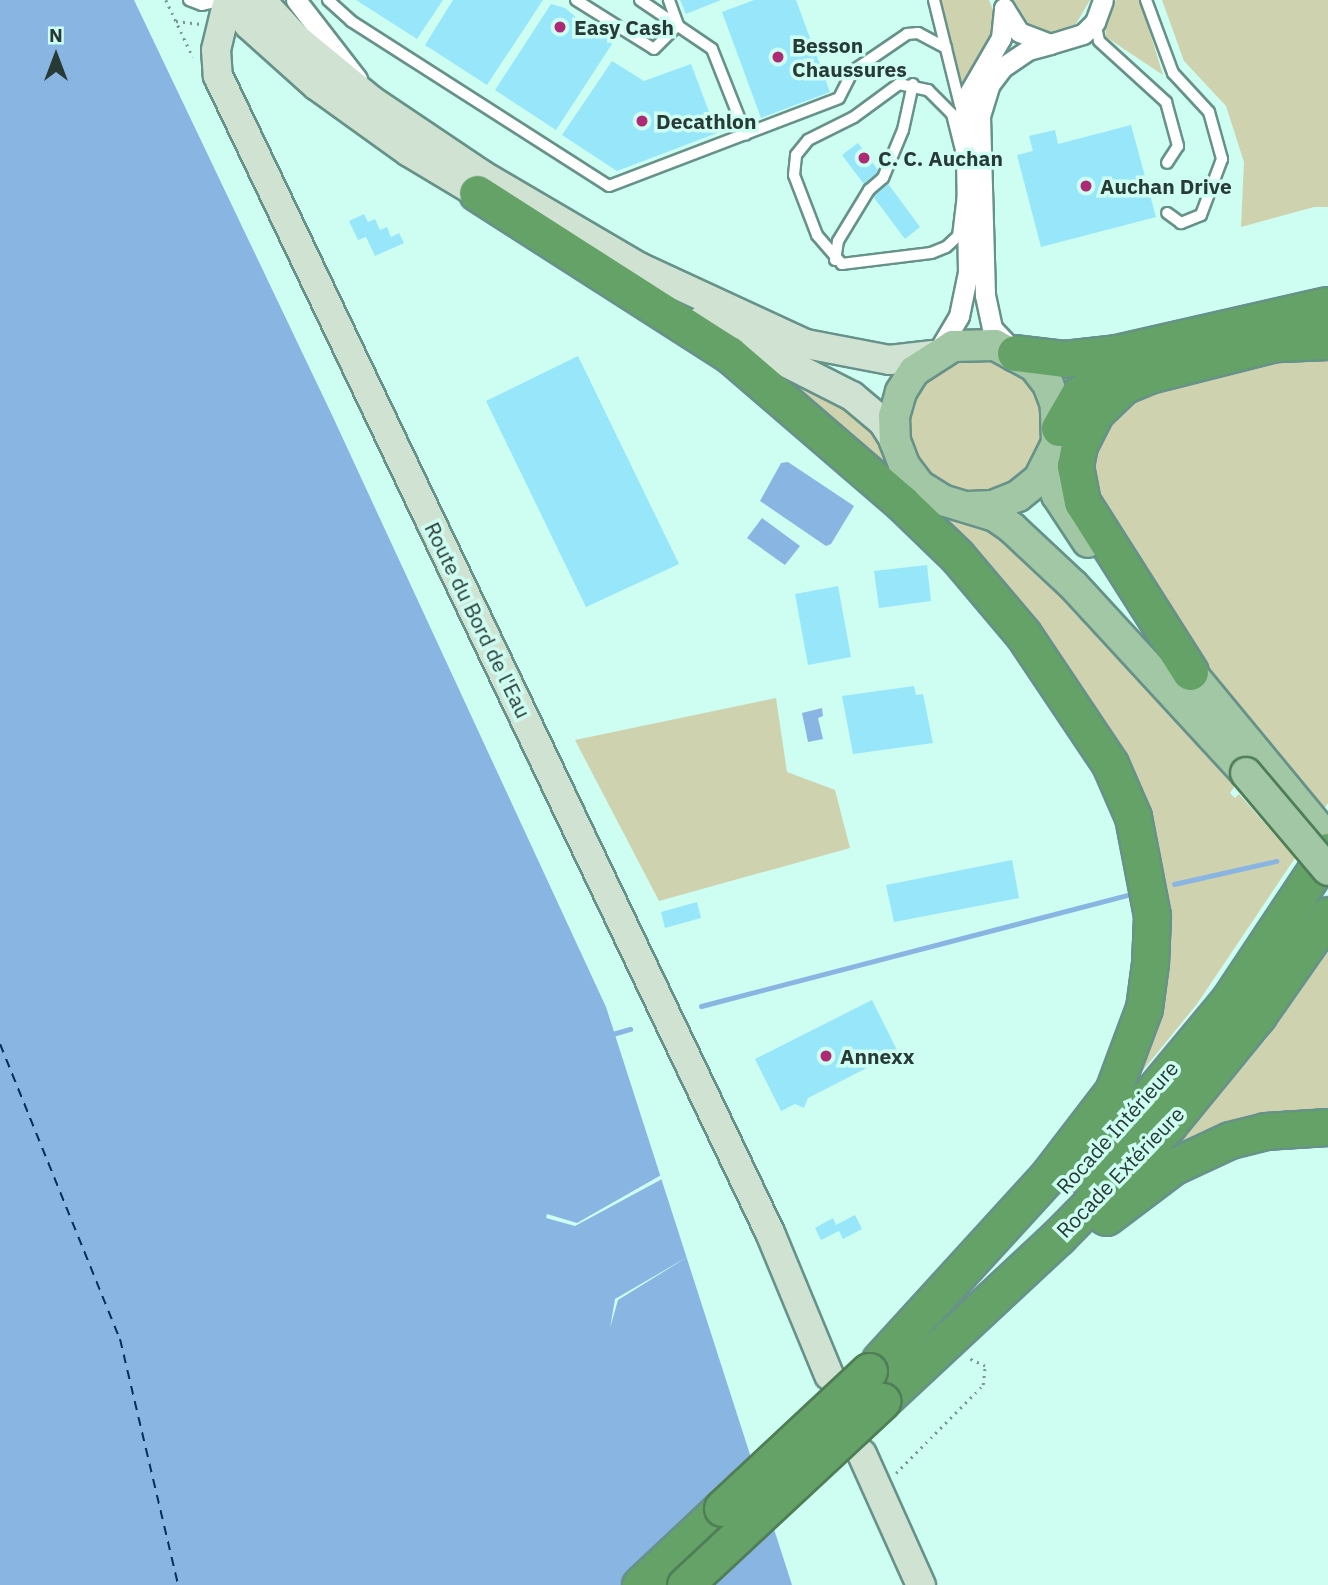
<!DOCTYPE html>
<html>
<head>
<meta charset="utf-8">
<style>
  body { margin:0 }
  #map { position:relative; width:1328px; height:1585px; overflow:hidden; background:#cefdf2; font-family:"IBM Plex Sans",sans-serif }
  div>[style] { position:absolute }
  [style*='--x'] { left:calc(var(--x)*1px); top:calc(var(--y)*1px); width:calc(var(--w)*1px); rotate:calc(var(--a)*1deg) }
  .green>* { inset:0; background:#cfd2ae }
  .round { border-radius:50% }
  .water>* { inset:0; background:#89b5e2 }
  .pier>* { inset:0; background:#cefdf2 }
  .stream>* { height:5px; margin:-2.5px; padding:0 2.5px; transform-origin:2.5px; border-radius:2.5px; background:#89b5e2 }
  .ferry>* { height:2px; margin-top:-1px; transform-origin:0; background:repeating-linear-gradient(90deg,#00315a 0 9px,transparent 0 16px) }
  .building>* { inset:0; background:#98e6f9 }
  .path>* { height:2.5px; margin-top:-1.25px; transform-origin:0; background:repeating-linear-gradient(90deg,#789890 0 2px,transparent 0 7px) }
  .roads { filter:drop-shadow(2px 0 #669289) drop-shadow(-2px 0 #669289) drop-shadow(0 2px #669289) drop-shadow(0 -2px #669289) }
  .lane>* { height:10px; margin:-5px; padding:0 5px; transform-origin:5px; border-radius:5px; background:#fff }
  .street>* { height:19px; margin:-9.5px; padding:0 9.5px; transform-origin:9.5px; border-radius:9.5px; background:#fff }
  .secondary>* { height:28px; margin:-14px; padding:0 14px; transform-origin:14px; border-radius:14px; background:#d0e3d2 }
  .primary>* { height:30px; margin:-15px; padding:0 15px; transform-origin:15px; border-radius:15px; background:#a2c7a4 }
  .highway>* { height:35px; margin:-17.5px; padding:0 17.5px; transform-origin:17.5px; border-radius:17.5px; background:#64a268 }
  .bridges { filter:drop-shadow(2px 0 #4f7e56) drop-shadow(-2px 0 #4f7e56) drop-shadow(0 2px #4f7e56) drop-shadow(0 -2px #4f7e56) }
  .primary-bridge>* { height:30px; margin:-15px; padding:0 15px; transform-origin:15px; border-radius:15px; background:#a2c7a4 }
  .highway-bridge>* { height:35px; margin:-17.5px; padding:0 17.5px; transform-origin:17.5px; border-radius:17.5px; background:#64a268 }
  .dots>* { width:19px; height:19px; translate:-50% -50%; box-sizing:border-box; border:4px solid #cefdf2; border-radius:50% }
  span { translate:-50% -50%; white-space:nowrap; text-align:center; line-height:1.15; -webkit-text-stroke:7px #cefdf2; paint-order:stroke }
  .poi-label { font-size:21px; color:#283a36; font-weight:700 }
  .left { translate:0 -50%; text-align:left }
  .street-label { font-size:21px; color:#283a36 }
  .north { position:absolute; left:21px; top:21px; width:70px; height:70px; -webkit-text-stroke:5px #cefdf2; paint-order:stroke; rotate:0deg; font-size:19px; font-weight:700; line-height:28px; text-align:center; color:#283a36 }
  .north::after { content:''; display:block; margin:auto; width:24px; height:32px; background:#283a36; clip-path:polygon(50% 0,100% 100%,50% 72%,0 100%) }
</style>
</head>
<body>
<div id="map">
  <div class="green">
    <i style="clip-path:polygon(940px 0,989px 0,996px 18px,997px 28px,960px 89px)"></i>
    <i style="clip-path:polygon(1014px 0,1090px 0,1076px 24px,1054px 33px,1030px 26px)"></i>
    <i style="clip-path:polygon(1116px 0,1140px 0,1163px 75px,1106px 37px,1105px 25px)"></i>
    <i style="clip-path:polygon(1162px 0,1328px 0,1328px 207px,1314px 207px,1241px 227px,1244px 162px,1226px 106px,1184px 61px)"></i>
    <i style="clip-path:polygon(735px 345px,835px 397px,1069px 596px,1237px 783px,1230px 793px,1235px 798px,1239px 794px,1295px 858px,1197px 1004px,1131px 1085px,1157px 986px,1102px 733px)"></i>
    <i style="clip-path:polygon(1328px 355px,1328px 803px,1323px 811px,1198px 661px,1097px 518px,1086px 443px,1107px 407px,1245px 362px)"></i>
    <i class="round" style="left:908px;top:359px;width:134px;height:134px"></i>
    <i style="clip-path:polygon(776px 698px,787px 772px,835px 790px,850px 848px,659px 901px,575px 740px)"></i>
    <i style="clip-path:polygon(1328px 952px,1328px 1115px,1166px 1158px,1266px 1039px)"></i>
  </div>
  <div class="water">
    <i style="clip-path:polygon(0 0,134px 0,332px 415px,606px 1007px,792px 1585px,0 1585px)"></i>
    <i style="clip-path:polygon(788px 462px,854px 506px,831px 544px,826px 546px,760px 501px,781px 463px)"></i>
    <i style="clip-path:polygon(762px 518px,800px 546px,785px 565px,747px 538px)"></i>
    <i style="clip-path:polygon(822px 708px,823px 716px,818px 718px,823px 739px,808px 742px,802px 713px)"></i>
  </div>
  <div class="pier">
    <i style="clip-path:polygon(663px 1174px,664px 1178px,575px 1226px,546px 1218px,547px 1214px,577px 1223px)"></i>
    <i style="clip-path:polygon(689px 1256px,618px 1300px,610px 1328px,615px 1299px)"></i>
  </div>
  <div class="stream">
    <i style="--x:1174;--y:884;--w:105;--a:-12.7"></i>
    <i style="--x:701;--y:1006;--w:443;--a:-14.6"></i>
    <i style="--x:609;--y:1035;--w:22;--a:-16"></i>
  </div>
  <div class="ferry">
    <i style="--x:0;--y:1044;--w:318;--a:67.9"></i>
    <i style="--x:120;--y:1339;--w:253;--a:76.7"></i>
  </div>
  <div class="building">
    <i style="clip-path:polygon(356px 0,443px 0,417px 39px)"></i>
    <i style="clip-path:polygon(453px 0,543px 0,487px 85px,425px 45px)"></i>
    <i style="clip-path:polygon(680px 0,721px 0,686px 14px)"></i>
    <i style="clip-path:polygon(754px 0,796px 0,830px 92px,761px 118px,722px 12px)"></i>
    <i style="clip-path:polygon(551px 4px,565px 8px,591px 30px,597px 28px,612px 44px,556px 130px,495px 90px)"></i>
    <i style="clip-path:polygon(612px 61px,644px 81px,691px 64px,717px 133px,617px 171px,562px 135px)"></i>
    <i style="clip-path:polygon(1131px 125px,1156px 217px,1041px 247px,1017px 155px,1033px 151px,1029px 136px,1055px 130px,1058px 144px)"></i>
    <i style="clip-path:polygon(858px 143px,920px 227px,905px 239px,842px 155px)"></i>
    <i style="clip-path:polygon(364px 214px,368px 222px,375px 219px,380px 230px,387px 227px,391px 237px,399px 233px,404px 243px,375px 256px,366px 237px,358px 240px,349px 221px)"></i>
    <i style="clip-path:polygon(578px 356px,679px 564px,586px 607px,486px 401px)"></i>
    <i style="clip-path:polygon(927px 565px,931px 601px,879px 608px,874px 571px)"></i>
    <i style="clip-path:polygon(838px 586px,851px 657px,808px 665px,795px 594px)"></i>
    <i style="clip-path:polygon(914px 686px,916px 695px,923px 694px,933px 743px,853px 754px,842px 696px)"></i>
    <i style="clip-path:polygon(1012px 860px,1019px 898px,894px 922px,886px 885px)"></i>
    <i style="clip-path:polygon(697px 902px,701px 918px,665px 928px,661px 912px)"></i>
    <i style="clip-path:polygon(872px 1000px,898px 1052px,808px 1098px,804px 1108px,795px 1104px,781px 1111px,755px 1059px)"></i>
    <i style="clip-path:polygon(855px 1215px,862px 1229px,843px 1239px,839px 1231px,821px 1240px,815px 1228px,833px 1218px,836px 1225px)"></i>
  </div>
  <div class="path">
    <i style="--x:166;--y:0;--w:63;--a:64.7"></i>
    <i style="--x:176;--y:21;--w:25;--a:7"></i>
    <i style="--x:896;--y:1473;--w:124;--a:-45.3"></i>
    <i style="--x:983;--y:1385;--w:19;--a:-84"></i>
    <i style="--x:985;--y:1366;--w:19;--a:-155"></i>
  </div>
  <div class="roads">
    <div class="lane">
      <i style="--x:189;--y:0;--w:14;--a:21"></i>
      <i style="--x:202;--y:5;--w:23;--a:-13"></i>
      <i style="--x:328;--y:0;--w:31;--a:42"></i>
      <i style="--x:351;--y:21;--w:306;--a:32.6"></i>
      <i style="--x:609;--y:186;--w:246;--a:-20.9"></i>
      <i style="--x:839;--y:98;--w:30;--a:-63"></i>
      <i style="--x:853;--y:71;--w:65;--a:-34.4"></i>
      <i style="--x:907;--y:34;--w:11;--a:-5"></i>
      <i style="--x:918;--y:33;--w:32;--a:28"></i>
      <i style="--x:576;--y:0;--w:92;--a:32.1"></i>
      <i style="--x:654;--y:49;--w:34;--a:-45"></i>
      <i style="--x:678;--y:25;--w:27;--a:-110"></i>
      <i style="--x:640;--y:0;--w:87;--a:34.2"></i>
      <i style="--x:712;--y:49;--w:92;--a:68.4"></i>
      <i style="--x:934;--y:0;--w:108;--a:76.1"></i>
      <i style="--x:1146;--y:0;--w:78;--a:69.7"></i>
      <i style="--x:1173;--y:73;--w:53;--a:47.3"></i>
      <i style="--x:1209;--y:112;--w:49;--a:74.5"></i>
      <i style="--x:1222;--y:159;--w:60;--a:110.6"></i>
      <i style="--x:1201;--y:215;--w:22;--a:158"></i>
      <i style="--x:1181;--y:223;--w:17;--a:-144"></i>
      <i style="--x:1095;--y:22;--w:19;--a:78"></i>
      <i style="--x:1099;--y:41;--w:91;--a:42.3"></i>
      <i style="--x:1166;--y:102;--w:46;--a:74.7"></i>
      <i style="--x:1178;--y:146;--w:20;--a:123"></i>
      <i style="--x:899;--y:84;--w:30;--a:12"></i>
      <i style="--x:928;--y:90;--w:34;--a:45"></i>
      <i style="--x:952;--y:114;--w:58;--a:76"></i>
      <i style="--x:966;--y:170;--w:66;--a:96.9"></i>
      <i style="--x:958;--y:236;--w:16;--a:137"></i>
      <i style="--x:946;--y:247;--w:16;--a:158"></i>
      <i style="--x:931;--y:253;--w:90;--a:173"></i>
      <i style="--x:842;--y:264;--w:38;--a:-131"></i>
      <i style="--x:817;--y:235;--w:64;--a:-111"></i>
      <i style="--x:794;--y:175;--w:20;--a:-84"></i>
      <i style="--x:796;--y:155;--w:19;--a:-51"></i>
      <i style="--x:808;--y:140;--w:51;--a:-26.6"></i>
      <i style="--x:854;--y:117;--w:56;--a:-36.3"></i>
      <i style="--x:835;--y:260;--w:19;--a:-81"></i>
      <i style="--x:838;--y:241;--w:60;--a:-58.7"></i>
      <i style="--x:869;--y:190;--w:18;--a:-41"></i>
      <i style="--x:883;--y:178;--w:52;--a:-67.4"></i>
      <i style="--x:903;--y:130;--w:47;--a:-77.7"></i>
    </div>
    <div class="street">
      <i style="--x:296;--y:0;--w:100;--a:52.3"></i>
      <i style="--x:1004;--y:8;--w:28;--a:58"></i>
      <i style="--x:1019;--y:32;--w:33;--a:21"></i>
      <i style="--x:1050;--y:44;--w:34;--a:-17"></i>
      <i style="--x:1083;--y:34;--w:17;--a:-45"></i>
      <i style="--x:1095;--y:22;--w:23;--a:-70"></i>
      <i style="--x:1012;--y:349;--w:29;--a:-134"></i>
      <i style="--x:992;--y:328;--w:34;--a:-102"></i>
      <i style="--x:985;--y:295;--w:179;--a:-91.6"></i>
      <i style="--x:980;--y:116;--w:34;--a:-73"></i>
      <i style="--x:990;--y:84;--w:21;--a:-53"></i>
      <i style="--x:1003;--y:67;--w:30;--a:-34"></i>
      <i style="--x:1028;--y:50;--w:23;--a:-15"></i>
      <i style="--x:937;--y:353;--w:43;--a:-59.3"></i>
      <i style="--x:959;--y:316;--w:45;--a:-78.4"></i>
      <i style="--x:968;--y:272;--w:172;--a:-91"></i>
      <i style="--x:965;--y:100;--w:72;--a:-59.9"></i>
      <i style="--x:1001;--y:38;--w:30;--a:-84"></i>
    </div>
    <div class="secondary">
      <i style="--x:228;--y:0;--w:51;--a:103.5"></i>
      <i style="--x:216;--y:50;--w:26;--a:86"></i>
      <i style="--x:218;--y:76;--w:1284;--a:64.49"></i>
      <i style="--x:771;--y:1235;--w:152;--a:67.5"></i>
      <i style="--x:230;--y:0;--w:31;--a:53"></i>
      <i style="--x:249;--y:25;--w:91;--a:41.9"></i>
      <i style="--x:317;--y:86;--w:113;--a:35.7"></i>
      <i style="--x:409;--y:152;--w:101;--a:30.9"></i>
      <i style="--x:261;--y:0;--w:53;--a:47.3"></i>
      <i style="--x:297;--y:39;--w:96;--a:39.5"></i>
      <i style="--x:371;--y:100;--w:134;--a:34"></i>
      <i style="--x:482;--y:175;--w:182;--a:30.4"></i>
      <i style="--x:639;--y:267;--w:184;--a:24.8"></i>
      <i style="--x:806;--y:344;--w:85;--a:10.9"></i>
      <i style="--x:889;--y:360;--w:44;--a:-6.5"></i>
      <i style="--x:702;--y:320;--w:168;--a:26.9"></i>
      <i style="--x:852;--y:396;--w:40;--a:40"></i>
      <i style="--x:883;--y:422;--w:22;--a:58"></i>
      <i style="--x:862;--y:1454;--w:144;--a:65.8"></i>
    </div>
    <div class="primary">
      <i style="--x:1053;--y:457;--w:23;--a:92"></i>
      <i style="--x:1052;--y:480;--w:16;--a:72"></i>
      <i style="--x:1057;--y:495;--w:56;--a:56.6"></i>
      <i style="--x:967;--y:507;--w:26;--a:-2"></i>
      <i style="--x:993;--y:506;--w:27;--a:-22"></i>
      <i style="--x:1018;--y:496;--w:27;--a:-39"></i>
      <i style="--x:1039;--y:479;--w:40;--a:-63.4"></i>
      <i style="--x:1057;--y:443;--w:38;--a:-92"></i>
      <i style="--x:1056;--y:405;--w:22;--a:-111"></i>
      <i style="--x:1048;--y:384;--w:23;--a:-128"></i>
      <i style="--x:1034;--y:366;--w:44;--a:-151.7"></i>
      <i style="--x:995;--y:345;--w:42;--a:178.6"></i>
      <i style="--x:953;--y:346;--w:46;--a:147.3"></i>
      <i style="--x:914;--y:371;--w:25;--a:122"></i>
      <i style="--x:901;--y:392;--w:25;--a:106"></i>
      <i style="--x:894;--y:416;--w:25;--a:88"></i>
      <i style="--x:895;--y:441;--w:26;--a:69"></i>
      <i style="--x:904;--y:465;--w:26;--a:53"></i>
      <i style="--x:920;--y:486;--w:26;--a:32"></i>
      <i style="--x:942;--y:500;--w:55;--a:16.8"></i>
      <i style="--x:995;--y:516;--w:21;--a:35"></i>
      <i style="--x:1012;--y:528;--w:83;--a:43.1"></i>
      <i style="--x:1073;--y:585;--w:255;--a:47.4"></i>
      <i style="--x:1177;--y:656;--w:237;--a:50.5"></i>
    </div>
    <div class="highway">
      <i style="--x:477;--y:193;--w:299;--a:32.6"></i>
      <i style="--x:729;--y:354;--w:227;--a:40.7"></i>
      <i style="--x:901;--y:502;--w:78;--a:44"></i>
      <i style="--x:957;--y:556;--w:102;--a:49.8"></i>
      <i style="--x:1023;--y:634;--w:156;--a:56.2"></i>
      <i style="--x:1110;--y:764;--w:58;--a:66.5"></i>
      <i style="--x:1133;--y:817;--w:101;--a:79.1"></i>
      <i style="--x:1152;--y:916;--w:47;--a:92.4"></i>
      <i style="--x:1150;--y:963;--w:45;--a:97.6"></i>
      <i style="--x:1144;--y:1008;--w:89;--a:110.5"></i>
      <i style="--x:1113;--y:1091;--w:108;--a:127.5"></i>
      <i style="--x:1047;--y:1177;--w:248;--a:132.4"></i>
      <i style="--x:1258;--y:344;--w:70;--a:-2.5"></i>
      <i style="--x:1015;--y:353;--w:49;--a:7"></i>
      <i style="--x:1064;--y:359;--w:52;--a:-6.6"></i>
      <i style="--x:1116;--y:353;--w:217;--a:-12.8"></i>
      <i style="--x:1059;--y:428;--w:39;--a:-60"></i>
      <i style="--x:1079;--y:394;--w:47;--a:-27.6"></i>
      <i style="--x:1190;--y:672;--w:201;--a:-122.4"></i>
      <i style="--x:1082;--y:502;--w:37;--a:-101"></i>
      <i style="--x:1075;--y:466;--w:21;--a:-79"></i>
      <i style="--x:1079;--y:445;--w:37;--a:-63"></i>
      <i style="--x:1096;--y:412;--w:37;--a:-44"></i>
      <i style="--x:1123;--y:386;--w:28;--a:-23"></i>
      <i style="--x:1149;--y:375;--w:134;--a:-14.2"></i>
      <i style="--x:1077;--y:1173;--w:93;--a:-46.3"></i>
      <i style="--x:1141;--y:1106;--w:138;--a:-50.3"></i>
      <i style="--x:1229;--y:1000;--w:179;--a:-56.4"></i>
      <i style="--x:1106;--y:1217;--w:83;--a:-37.1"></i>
      <i style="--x:1172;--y:1167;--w:64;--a:-25"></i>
      <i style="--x:1230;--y:1140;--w:36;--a:-14"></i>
      <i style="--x:1265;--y:1131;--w:63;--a:-3.6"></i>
      <i style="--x:882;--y:1401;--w:241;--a:-43"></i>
      <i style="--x:1058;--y:1237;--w:157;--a:-45.5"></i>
      <i style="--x:1168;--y:1125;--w:142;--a:-50.7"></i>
      <i style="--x:1258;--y:1015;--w:122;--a:-55"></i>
      <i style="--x:640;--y:1585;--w:112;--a:-43.2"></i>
    </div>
  </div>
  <div class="bridges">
    <div class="primary-bridge">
      <i style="--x:1246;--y:773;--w:127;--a:49.8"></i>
    </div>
    <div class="highway-bridge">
      <i style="--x:722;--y:1508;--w:201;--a:-43"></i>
      <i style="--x:685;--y:1585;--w:270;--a:-43"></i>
    </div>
  </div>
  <div class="dots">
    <i style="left:560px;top:27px;background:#ae2a72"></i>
    <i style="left:778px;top:57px;background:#ae2a72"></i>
    <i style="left:642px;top:121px;background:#ae2a72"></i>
    <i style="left:864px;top:158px;background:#ae2a72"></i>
    <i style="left:1086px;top:186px;background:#ae2a72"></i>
    <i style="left:826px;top:1056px;background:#ae2a72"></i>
  </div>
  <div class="poi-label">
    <span class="left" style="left:574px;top:27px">Easy Cash</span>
    <span class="left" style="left:792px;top:57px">Besson<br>Chaussures</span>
    <span class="left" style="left:656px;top:121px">Decathlon</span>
    <span class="left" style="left:878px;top:158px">C. C. Auchan</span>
    <span class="left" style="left:1100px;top:186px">Auchan Drive</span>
    <span class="left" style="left:840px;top:1056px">Annexx</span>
  </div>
  <div class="street-label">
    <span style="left:478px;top:620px;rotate:64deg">Route du Bord de l'Eau</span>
    <span style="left:1117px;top:1127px;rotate:-48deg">Rocade Intérieure</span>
    <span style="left:1120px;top:1172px;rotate:-46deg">Rocade Extérieure</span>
  </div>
  <div class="north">N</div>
</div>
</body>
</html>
